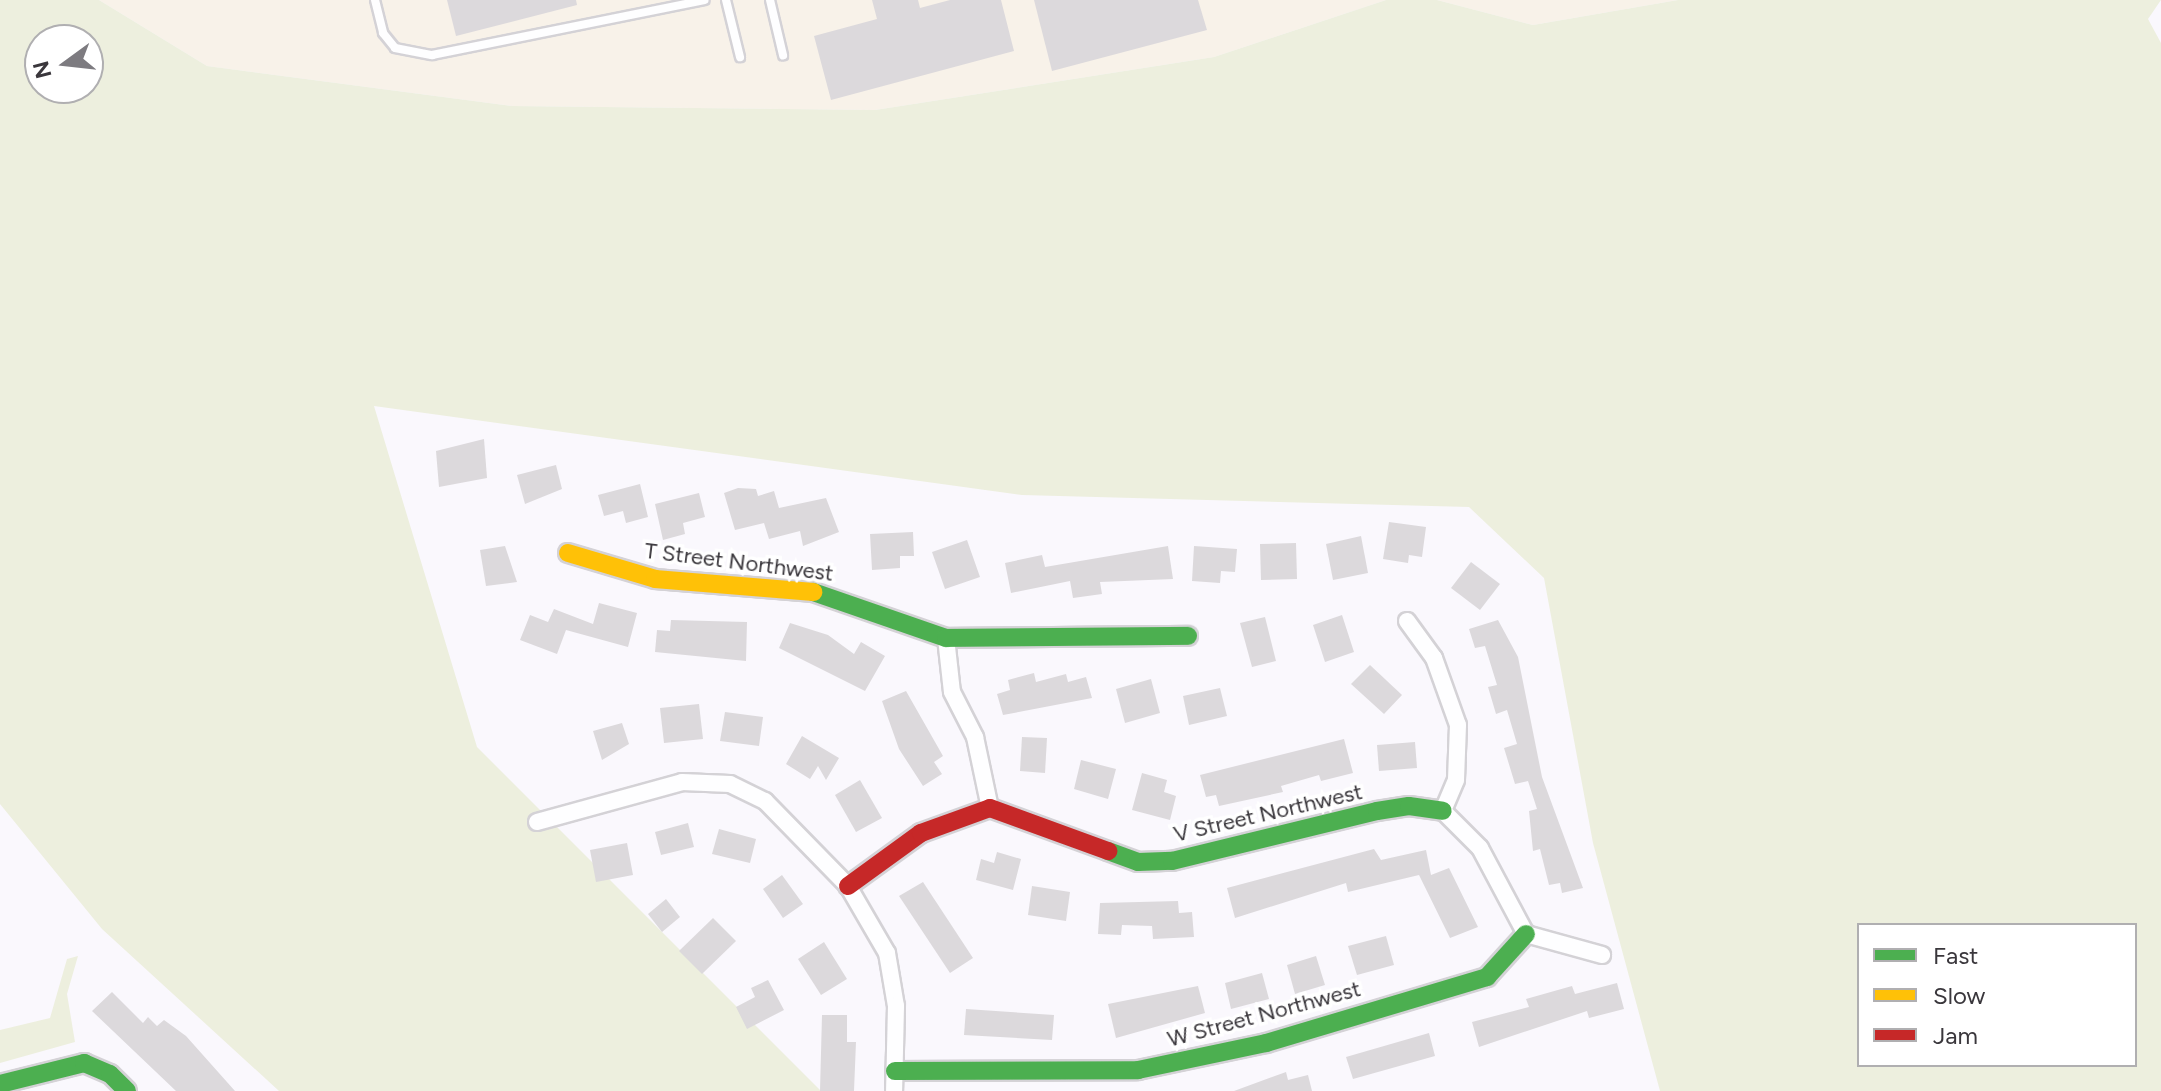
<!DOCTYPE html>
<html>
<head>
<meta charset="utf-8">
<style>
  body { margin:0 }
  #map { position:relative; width:2161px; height:1091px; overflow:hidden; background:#faf8fd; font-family:Figtree,sans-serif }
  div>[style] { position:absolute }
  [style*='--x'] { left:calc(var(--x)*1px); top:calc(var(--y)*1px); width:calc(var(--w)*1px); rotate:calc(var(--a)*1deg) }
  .industrial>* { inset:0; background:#f8f2e9 }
  .green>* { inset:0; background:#edefde }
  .building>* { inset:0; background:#dcd9dc }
  .roads { filter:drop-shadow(2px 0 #d4d2d6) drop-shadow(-2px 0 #d4d2d6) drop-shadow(0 2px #d4d2d6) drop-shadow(0 -2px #d4d2d6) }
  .lane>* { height:8px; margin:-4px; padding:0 4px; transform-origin:4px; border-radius:4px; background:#fefeff }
  .street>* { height:16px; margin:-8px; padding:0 8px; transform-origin:8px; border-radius:8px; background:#fefeff }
  .fast>* { height:18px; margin:-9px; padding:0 9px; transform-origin:9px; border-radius:9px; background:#4caf50 }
  .slow>* { height:18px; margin:-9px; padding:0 9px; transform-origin:9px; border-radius:9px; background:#ffc107 }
  .jam>* { height:18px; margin:-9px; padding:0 9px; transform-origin:9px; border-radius:9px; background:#c62828 }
  span { translate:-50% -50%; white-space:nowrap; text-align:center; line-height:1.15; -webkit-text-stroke:7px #fff; paint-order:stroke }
  .street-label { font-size:22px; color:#3a373c }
  .legend { position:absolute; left:1857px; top:923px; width:280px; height:144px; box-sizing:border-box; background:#fff; border:2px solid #b0afb1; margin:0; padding:10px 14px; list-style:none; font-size:24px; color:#3a373c }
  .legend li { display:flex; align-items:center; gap:16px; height:40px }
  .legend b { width:40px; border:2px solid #b0afb1 }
  .north { position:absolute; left:24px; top:24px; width:80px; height:80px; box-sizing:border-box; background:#fff; border:2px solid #b0afb1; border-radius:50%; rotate:255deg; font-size:22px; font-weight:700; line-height:32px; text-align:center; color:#3a373c }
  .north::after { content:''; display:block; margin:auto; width:28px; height:36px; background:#7d7b80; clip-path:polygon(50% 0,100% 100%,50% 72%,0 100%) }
</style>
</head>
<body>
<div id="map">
  <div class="industrial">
    <i style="clip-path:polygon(99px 0,1386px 0,1214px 57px,875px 110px,512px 106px,207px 66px)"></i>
    <i style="clip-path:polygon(1437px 0,1678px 0,1533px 25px)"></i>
  </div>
  <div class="green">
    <i style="clip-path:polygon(evenodd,0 0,99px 0,207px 66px,512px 106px,875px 110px,1214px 57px,1386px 0,1437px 0,1533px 25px,1678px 0,2161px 0,2148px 19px,2161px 43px,2161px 1091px,1660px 1091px,1593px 843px,1544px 578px,1469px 507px,1022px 495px,374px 406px,477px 747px,821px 1091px,279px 1091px,102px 929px,0 804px,0 0,40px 40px,88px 40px,88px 88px,40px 88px,40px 40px,0 0,1859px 925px,2135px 925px,2135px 1065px,1859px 1065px,1859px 925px)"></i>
    <i style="clip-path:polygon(78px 956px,67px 994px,75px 1042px,0 1063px,0 1030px,50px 1018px,67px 959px)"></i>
  </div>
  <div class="building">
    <i style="clip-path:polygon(447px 0,576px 0,577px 5px,456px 36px)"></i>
    <i style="clip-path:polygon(872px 0,918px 0,920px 8px,950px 0,1001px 0,1014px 51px,831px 100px,814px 36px,877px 19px)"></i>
    <i style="clip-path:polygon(1034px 0,1198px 0,1207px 30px,1052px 71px)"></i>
    <i style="clip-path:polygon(484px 439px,487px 478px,439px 487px,436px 451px)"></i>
    <i style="clip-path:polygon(556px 465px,562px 489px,525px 504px,517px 475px)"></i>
    <i style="clip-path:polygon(640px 484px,648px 517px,626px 523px,623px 511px,604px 516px,598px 495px)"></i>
    <i style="clip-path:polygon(738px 488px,756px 489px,758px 496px,774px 491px,779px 508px,826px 498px,839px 532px,803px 546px,800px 531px,769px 539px,764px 523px,735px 530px,724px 493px)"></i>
    <i style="clip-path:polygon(699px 493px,705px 517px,683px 523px,685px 534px,663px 540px,655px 504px)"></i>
    <i style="clip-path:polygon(1389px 522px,1426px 527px,1422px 557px,1409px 555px,1408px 563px,1383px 559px)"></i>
    <i style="clip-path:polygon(913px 532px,914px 556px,900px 556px,900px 568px,872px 570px,870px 534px)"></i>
    <i style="clip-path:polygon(1361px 536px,1368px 573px,1333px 580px,1326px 544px)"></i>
    <i style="clip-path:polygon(967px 540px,980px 577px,945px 589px,932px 552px)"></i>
    <i style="clip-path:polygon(1296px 543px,1297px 579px,1261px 580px,1260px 544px)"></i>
    <i style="clip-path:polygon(505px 546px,517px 582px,486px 586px,480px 550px)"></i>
    <i style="clip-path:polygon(1168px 546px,1173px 579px,1100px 582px,1102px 594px,1073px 598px,1070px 581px,1011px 593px,1005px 563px,1042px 555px,1045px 567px)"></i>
    <i style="clip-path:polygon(1194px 546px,1237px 549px,1235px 572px,1221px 571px,1220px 583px,1192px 581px)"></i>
    <i style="clip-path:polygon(1471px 562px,1500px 584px,1480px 610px,1451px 588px)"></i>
    <i style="clip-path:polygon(599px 603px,637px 613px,628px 647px,566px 630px,557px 654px,520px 640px,530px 615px,548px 622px,554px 609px,593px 624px)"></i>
    <i style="clip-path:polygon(1342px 615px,1354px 652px,1325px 662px,1313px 625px)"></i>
    <i style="clip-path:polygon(1265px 617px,1276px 661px,1252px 667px,1240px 623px)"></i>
    <i style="clip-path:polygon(671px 620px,747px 622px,746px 661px,655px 652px,657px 630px,670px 631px)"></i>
    <i style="clip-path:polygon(1498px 620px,1518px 657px,1542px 777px,1583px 888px,1562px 893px,1560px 883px,1549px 885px,1540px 849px,1533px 851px,1529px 811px,1537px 809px,1528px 781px,1515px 784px,1504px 748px,1517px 744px,1507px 710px,1496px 714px,1488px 687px,1497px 685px,1485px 646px,1475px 648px,1469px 629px)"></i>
    <i style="clip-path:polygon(790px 623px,828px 635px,854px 654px,861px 642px,885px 656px,865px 691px,779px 648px)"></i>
    <i style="clip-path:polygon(1370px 665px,1402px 695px,1384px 714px,1351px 684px)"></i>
    <i style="clip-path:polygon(1034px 673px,1036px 682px,1066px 674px,1068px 682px,1086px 677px,1092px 698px,1003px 715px,997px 694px,1010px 690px,1008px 680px)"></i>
    <i style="clip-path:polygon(1151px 679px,1160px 713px,1125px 723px,1116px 689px)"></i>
    <i style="clip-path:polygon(1220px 688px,1227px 716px,1189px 725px,1183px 696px)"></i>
    <i style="clip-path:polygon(906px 691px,943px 756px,934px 762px,942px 774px,923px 786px,899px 749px,882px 701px)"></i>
    <i style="clip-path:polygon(699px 704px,703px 739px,664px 743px,660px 708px)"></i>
    <i style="clip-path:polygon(725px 712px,763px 717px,759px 746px,720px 741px)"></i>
    <i style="clip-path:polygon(622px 723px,629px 744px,602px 760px,593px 731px)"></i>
    <i style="clip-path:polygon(802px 736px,839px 758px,826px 780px,818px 766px,810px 779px,786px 764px)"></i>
    <i style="clip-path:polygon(1022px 737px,1047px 738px,1045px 773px,1020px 771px)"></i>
    <i style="clip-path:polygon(1344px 739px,1353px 773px,1321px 781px,1319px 775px,1281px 786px,1283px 792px,1219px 806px,1216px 795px,1206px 797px,1200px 775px)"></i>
    <i style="clip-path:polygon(1415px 742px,1417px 768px,1379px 771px,1377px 745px)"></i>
    <i style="clip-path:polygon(1081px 760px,1116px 769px,1108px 799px,1074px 789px)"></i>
    <i style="clip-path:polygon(1142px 773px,1167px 780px,1164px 792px,1176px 796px,1170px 820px,1132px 810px)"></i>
    <i style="clip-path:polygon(860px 780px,882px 818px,856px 832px,835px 795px)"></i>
    <i style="clip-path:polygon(688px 823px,694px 847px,661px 855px,655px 832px)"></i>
    <i style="clip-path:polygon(719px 829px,756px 839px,750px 863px,712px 854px)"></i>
    <i style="clip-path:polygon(627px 843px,633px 875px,596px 882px,590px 850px)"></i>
    <i style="clip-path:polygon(1374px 849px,1381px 860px,1426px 850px,1431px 875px,1449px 868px,1478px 927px,1450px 938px,1419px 875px,1348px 892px,1346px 883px,1235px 918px,1227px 888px)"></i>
    <i style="clip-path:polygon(997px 852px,1021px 859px,1013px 890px,976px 880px,981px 859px,994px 863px)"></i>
    <i style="clip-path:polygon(782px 875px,803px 904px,783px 918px,763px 889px)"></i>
    <i style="clip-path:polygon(923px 882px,973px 958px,950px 973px,899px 896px)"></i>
    <i style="clip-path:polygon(1032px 886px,1070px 892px,1066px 921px,1028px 915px)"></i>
    <i style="clip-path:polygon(666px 899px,680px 917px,662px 932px,648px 914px)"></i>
    <i style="clip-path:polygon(1178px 901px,1179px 913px,1192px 912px,1194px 937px,1153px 939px,1152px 926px,1122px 925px,1121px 935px,1098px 934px,1100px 903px)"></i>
    <i style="clip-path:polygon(713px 918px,736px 941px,702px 974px,679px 951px)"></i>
    <i style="clip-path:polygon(1386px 936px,1394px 965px,1357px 975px,1348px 946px)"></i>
    <i style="clip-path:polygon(824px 942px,847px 979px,821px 995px,798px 959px)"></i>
    <i style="clip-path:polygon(1316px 956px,1325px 985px,1295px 994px,1287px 965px)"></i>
    <i style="clip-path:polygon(1262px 973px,1269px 999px,1231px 1009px,1225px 983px)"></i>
    <i style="clip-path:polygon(768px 980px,784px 1010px,747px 1029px,736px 1007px,755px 997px,751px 988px)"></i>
    <i style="clip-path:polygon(1617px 983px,1624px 1009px,1589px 1018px,1587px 1011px,1479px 1047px,1472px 1022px,1529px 1007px,1526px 999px,1572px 986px,1575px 994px)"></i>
    <i style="clip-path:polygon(1198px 986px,1205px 1013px,1116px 1038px,1108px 1004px)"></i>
    <i style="clip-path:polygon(112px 992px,143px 1023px,148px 1017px,157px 1026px,164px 1020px,186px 1036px,235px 1091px,176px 1091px,92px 1011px)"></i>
    <i style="clip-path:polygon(966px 1009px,1054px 1015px,1052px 1040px,964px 1035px)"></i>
    <i style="clip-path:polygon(822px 1015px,847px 1015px,847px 1042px,856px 1042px,854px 1091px,820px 1091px)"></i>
    <i style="clip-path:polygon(1429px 1033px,1435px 1056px,1353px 1079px,1346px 1057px)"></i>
    <i style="clip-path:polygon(1286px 1072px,1288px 1080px,1308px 1075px,1312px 1091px,1234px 1091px)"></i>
  </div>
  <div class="roads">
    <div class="lane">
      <i style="--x:375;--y:0;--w:34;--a:76"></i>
      <i style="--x:383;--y:33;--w:19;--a:51"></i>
      <i style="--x:395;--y:48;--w:38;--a:11"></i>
      <i style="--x:432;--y:55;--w:278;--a:-11.4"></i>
      <i style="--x:726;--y:0;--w:59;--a:76.2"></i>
      <i style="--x:770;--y:0;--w:57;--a:76.7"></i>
    </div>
    <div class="street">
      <i style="--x:1407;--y:621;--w:46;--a:53.9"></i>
      <i style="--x:1434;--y:658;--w:71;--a:70.3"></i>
      <i style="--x:1458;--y:725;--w:55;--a:92.1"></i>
      <i style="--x:1456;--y:780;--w:34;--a:113"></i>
      <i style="--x:1443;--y:811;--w:52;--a:45"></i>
      <i style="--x:1480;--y:848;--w:98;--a:61.9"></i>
      <i style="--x:1526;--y:934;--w:79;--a:15.4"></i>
      <i style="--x:946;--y:638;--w:54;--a:83.7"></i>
      <i style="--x:952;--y:692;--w:51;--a:62.9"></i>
      <i style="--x:975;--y:737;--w:73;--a:78.1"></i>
      <i style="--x:537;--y:822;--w:150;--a:-15.4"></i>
      <i style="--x:682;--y:782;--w:48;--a:2.4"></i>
      <i style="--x:730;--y:784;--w:39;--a:26"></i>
      <i style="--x:765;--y:801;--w:119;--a:45.7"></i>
      <i style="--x:848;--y:886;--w:78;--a:59.8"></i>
      <i style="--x:887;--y:953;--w:54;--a:80.4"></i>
      <i style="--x:896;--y:1006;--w:85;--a:91.3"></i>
    </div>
    <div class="fast">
      <i style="--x:813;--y:592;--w:141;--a:19.1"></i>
      <i style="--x:946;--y:638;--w:242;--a:-0.5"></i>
      <i style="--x:1108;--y:851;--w:32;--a:20"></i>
      <i style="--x:1138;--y:862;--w:34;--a:-2"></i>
      <i style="--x:1172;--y:861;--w:211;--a:-13.7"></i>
      <i style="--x:1377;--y:811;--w:32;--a:-9"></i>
      <i style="--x:1409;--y:806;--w:34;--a:8"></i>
      <i style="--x:895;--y:1071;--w:243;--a:-0.2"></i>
      <i style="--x:1138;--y:1070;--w:131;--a:-11.9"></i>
      <i style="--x:1266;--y:1043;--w:231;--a:-16.6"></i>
      <i style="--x:1487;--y:977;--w:58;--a:-47.8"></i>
      <i style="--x:0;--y:1084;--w:87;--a:-14"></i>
      <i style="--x:84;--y:1063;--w:28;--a:23"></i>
      <i style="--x:110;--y:1074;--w:24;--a:45"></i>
    </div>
    <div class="slow">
      <i style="--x:568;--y:553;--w:91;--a:16.6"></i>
      <i style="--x:655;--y:579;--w:159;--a:4.7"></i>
    </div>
    <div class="jam">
      <i style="--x:848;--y:886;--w:90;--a:-36"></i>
      <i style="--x:921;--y:833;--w:73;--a:-19.9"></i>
      <i style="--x:990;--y:808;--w:126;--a:20"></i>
    </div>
  </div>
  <div class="street-label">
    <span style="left:739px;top:562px;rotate:7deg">T Street Northwest</span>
    <span style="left:1268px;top:813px;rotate:-13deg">V Street Northwest</span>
    <span style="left:1264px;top:1014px;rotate:-15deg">W Street Northwest</span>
  </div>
  <ul class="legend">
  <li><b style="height:10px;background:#4caf50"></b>Fast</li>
  <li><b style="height:10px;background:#ffc107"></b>Slow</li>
  <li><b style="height:10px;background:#c62828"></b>Jam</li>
  </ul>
  <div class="north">N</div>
</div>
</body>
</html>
